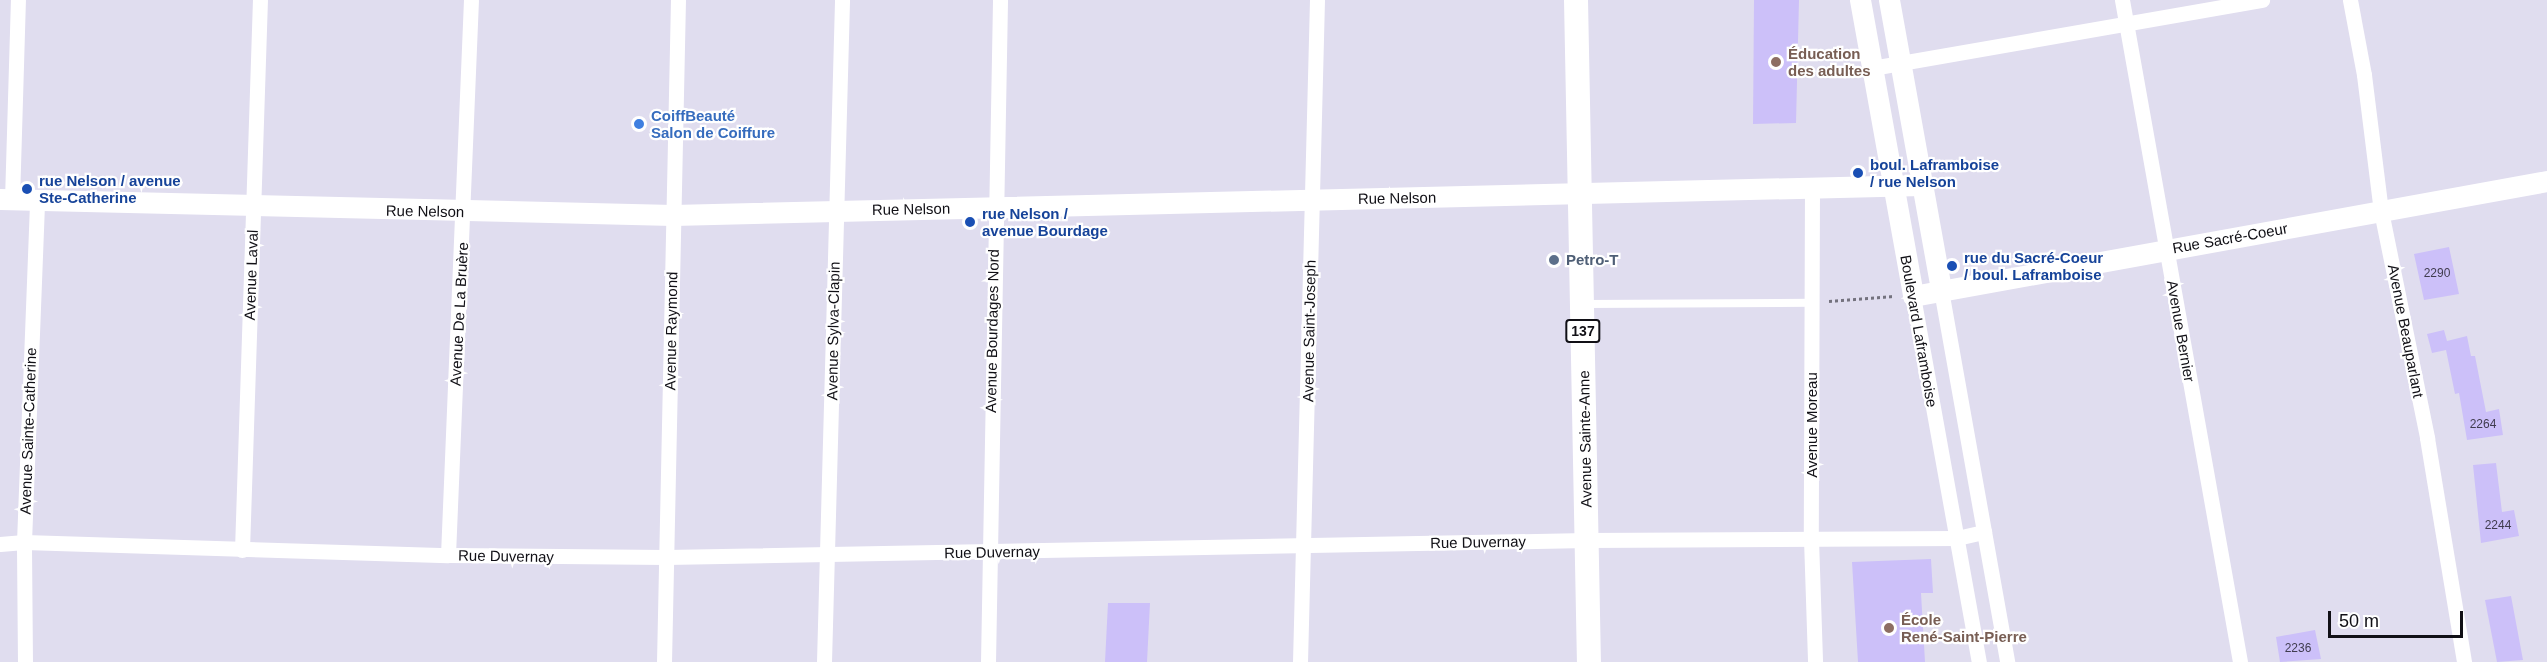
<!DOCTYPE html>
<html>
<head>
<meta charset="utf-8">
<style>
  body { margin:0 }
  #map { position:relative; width:2547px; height:662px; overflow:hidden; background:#e0ddef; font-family:Helvetica,sans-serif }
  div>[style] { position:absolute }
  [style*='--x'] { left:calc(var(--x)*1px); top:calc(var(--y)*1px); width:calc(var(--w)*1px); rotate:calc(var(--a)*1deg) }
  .building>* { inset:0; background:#ccc0f9 }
  .path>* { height:3px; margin-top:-1.5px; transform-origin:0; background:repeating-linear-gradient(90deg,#74727e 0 3px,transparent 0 6px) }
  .lane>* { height:8px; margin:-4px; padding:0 4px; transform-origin:4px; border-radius:4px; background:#fff }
  .street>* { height:15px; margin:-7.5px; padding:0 7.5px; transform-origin:7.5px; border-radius:7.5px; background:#fff }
  .secondary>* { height:21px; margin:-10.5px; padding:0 10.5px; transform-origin:10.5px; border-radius:10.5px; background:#fff }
  .primary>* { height:24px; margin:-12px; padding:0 12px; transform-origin:12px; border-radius:12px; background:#fff }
  .dots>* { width:16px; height:16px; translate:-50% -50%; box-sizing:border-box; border:3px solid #fff; border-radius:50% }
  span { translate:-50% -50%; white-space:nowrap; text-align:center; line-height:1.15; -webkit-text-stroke:4.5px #fff; paint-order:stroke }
  .number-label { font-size:12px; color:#403c4f }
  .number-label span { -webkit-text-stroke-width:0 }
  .shield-label span { padding:2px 4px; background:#fff; border:2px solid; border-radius:4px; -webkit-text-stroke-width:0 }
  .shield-label { font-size:14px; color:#111016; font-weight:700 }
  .education-label { font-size:15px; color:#785e54; font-weight:700 }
  .left { translate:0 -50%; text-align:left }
  .shop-label { font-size:15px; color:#366cbe; font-weight:700 }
  .transit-label { font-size:15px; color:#164399; font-weight:700 }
  .street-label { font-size:15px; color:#111016 }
  .service-label { font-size:15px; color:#4e5e75; font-weight:700 }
  .scale { position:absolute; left:2328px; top:611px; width:135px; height:27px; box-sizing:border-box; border:3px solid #111016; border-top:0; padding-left:8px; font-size:18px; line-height:21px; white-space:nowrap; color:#111016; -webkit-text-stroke:4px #fff; paint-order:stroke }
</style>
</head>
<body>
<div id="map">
  <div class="building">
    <i style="clip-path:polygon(1754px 0,1799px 0,1796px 123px,1753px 124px)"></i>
    <i style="clip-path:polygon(2449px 247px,2459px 294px,2424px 300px,2414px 254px)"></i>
    <i style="clip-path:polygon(2444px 330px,2447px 341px,2467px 336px,2471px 356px,2475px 356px,2486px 412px,2499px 409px,2503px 435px,2467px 440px,2459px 393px,2455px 394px,2446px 350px,2432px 353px,2427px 334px)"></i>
    <i style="clip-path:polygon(2496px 463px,2502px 512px,2514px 510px,2519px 536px,2481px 543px,2473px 465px)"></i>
    <i style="clip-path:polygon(1931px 559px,1933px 593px,1921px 593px,1925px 662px,1858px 662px,1852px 562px)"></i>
    <i style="clip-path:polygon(2511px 596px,2523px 660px,2497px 662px,2485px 600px)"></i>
    <i style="clip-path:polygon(1108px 603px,1150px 603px,1147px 662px,1105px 662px)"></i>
    <i style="clip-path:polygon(2315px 630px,2321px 659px,2280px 662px,2276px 637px)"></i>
  </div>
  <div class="path">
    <i style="--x:1829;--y:301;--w:65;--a:-4.4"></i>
  </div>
  <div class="lane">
    <i style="--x:1584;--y:304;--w:228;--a:-0.3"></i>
  </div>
  <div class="street">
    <i style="--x:2122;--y:0;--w:672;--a:79.89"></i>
    <i style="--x:2350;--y:0;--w:76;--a:79.4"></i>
    <i style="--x:2364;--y:75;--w:137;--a:82.9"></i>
    <i style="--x:2381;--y:211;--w:232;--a:78.5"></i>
    <i style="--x:2427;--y:438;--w:227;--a:80.6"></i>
    <i style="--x:1872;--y:68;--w:396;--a:-9.9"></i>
    <i style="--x:1812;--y:188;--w:351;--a:90.2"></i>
    <i style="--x:1811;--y:539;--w:123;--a:88.1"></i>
    <i style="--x:12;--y:200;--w:200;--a:-88.3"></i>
    <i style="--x:1941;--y:290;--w:378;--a:79.9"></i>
    <i style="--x:1913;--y:296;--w:372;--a:79.8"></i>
    <i style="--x:0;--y:544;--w:24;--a:-5"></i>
    <i style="--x:24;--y:542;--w:424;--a:1.8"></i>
    <i style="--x:448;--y:555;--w:218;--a:0.5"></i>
    <i style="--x:666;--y:557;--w:921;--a:-1.06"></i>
    <i style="--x:1587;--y:540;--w:370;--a:-0.3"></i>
    <i style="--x:1957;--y:538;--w:28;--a:-13"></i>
    <i style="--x:242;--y:550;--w:550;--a:-88.13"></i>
    <i style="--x:448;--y:555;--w:555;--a:-87.63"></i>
    <i style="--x:25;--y:662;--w:120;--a:-90.5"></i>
    <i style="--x:24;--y:542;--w:342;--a:-87.8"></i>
    <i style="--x:664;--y:662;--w:662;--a:-88.79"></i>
    <i style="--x:824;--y:662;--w:662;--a:-88.44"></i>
    <i style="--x:988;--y:662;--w:662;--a:-88.96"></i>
    <i style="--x:1300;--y:662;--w:662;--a:-88.53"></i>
  </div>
  <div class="secondary">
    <i style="--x:1860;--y:0;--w:301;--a:79.8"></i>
    <i style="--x:1913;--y:296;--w:644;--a:-10.28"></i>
    <i style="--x:1889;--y:0;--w:295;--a:79.8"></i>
    <i style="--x:0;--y:199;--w:673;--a:1.36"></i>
    <i style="--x:673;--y:215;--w:1249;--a:-1.38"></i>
  </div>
  <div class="primary">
    <i style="--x:1576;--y:0;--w:662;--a:88.88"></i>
  </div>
  <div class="dots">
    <i style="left:1776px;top:62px;background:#8d6e63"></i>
    <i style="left:639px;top:124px;background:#3f7fe0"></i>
    <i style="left:1858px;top:173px;background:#1a4fb4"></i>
    <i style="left:27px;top:189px;background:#1a4fb4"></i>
    <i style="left:970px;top:222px;background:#1a4fb4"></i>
    <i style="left:1554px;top:260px;background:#5c6f8a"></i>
    <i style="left:1952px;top:266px;background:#1a4fb4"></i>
    <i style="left:1889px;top:628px;background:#8d6e63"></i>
  </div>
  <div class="number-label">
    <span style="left:2437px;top:274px">2290</span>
    <span style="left:2483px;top:425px">2264</span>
    <span style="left:2498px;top:526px">2244</span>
    <span style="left:2298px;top:649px">2236</span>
  </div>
  <div class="shield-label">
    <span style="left:1583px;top:331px">137</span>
  </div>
  <div class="education-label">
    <span class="left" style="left:1788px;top:62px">Éducation<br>des adultes</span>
    <span class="left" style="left:1901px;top:628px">École<br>René-Saint-Pierre</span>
  </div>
  <div class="shop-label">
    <span class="left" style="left:651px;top:124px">CoiffBeauté<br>Salon de Coiffure</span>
  </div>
  <div class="transit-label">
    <span class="left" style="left:1870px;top:173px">boul. Laframboise<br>/ rue Nelson</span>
    <span class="left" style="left:39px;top:189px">rue Nelson / avenue<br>Ste-Catherine</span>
    <span class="left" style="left:982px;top:222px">rue Nelson /<br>avenue Bourdage</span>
    <span class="left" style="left:1964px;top:266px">rue du Sacré-Coeur<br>/ boul. Laframboise</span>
  </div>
  <div class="street-label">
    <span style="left:1397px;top:198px;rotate:-1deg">Rue Nelson</span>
    <span style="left:911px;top:209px;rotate:-1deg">Rue Nelson</span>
    <span style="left:425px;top:211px;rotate:1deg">Rue Nelson</span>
    <span style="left:2230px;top:238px;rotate:-10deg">Rue Sacré-Coeur</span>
    <span style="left:251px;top:275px;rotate:-88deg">Avenue Laval</span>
    <span style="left:459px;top:314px;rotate:-87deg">Avenue De La Bruère</span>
    <span style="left:671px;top:331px;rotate:-89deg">Avenue Raymond</span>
    <span style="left:833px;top:331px;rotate:-89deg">Avenue Sylva-Clapin</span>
    <span style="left:992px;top:331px;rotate:-89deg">Avenue Bourdages Nord</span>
    <span style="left:1309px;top:331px;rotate:-89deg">Avenue Saint-Joseph</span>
    <span style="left:1919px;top:331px;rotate:80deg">Boulevard Laframboise</span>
    <span style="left:2181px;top:331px;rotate:80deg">Avenue Bernier</span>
    <span style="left:2406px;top:331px;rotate:79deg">Avenue Beauparlant</span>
    <span style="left:1812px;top:425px;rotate:-90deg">Avenue Moreau</span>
    <span style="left:28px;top:431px;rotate:-88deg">Avenue Sainte-Catherine</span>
    <span style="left:1585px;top:439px;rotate:-91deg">Avenue Sainte-Anne</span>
    <span style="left:1478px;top:542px;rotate:-1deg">Rue Duvernay</span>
    <span style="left:992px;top:552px;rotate:-1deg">Rue Duvernay</span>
    <span style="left:506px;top:556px;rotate:1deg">Rue Duvernay</span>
  </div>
  <div class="service-label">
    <span class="left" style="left:1566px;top:260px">Petro-T</span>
  </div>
  <div class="scale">50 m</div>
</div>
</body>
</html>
